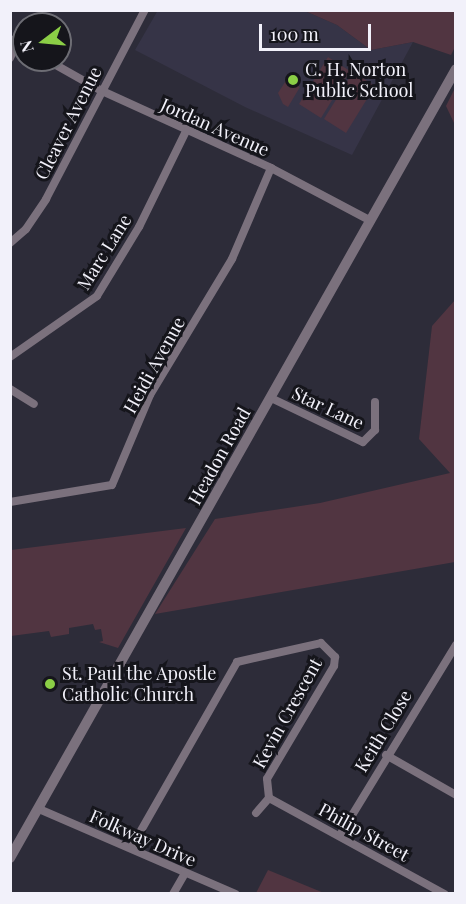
<!DOCTYPE html>
<html>
<head>
<meta charset="utf-8">
<style>
  body { margin:0 }
  #map { position:relative; width:466px; height:904px; overflow:hidden; background:#2d2c39; font-family:"Playfair Display",serif }
  div>[style] { position:absolute }
  [style*='--x'] { left:calc(var(--x)*1px); top:calc(var(--y)*1px); width:calc(var(--w)*1px); rotate:calc(var(--a)*1deg) }
  .built>* { inset:0; background:#363447 }
  .green>* { inset:0; background:#513541 }
  .minor>* { height:8px; margin:-4px; padding:0 4px; transform-origin:4px; border-radius:4px; background:#7b717d }
  .tertiary>* { height:10px; margin:-5px; padding:0 5px; transform-origin:5px; border-radius:5px; background:#7b717d }
  .dots>* { width:16px; height:16px; translate:-50% -50%; box-sizing:border-box; border:3px solid #15151b; border-radius:50% }
  span { translate:-50% -50%; white-space:nowrap; text-align:center; line-height:1.15; -webkit-text-stroke:6px #15151b; paint-order:stroke }
  .poi-label { font-size:18px; color:#f2f1fa }
  .left { translate:0 -50%; text-align:left }
  .street-label { font-size:18px; color:#f2f1fa }
  .frame { position:absolute; inset:0; border:12px solid #f2f1fa; pointer-events:none }
  .north { position:absolute; left:12px; top:12px; width:60px; height:60px; box-sizing:border-box; background:#15151b; border:2px solid #6d6d74; border-radius:50%; rotate:254deg; font-size:16px; font-weight:700; line-height:24px; text-align:center; color:#f2f1fa }
  .north::after { content:''; display:block; margin:auto; width:21px; height:27px; background:#8bce46; clip-path:polygon(50% 0,100% 100%,50% 72%,0 100%) }
  .scale { position:absolute; left:259px; top:24px; width:112px; height:27px; box-sizing:border-box; border:3px solid #f2f1fa; border-top:0; padding-left:8px; font-size:18px; line-height:21px; white-space:nowrap; color:#f2f1fa; -webkit-text-stroke:4px #15151b; paint-order:stroke }
</style>
</head>
<body>
<div id="map">
  <div class="built">
    <i style="clip-path:polygon(158px 10px,305px 11px,337px 25px,371px 50px,413px 42px,352px 155px,245px 107px,135px 50px)"></i>
  </div>
  <div class="green">
    <i style="clip-path:polygon(305px 11px,455px 11px,455px 47px,451px 55px,413px 42px,371px 50px,337px 25px)"></i>
    <i style="clip-path:polygon(328px 57px,350px 71px,321px 118px,299px 104px)"></i>
    <i style="clip-path:polygon(353px 72px,375px 86px,346px 133px,324px 119px)"></i>
    <i style="clip-path:polygon(287px 79px,300px 87px,288px 107px,283px 104px,278px 93px)"></i>
    <i style="clip-path:polygon(455px 88px,456px 125px,455px 125px,446px 106px)"></i>
    <i style="clip-path:polygon(455px 300px,455px 562px,155px 614px,215px 519px,320px 503px,450px 473px,419px 439px,432px 326px)"></i>
    <i style="clip-path:polygon(186px 528px,118px 648px,99px 642px,103px 641px,101px 629px,95px 630px,93px 624px,69px 628px,69px 634px,51px 637px,49px 631px,11px 636px,11px 550px)"></i>
    <i style="clip-path:polygon(268px 870px,324px 893px,256px 893px)"></i>
  </div>
  <div class="minor">
    <i style="--x:10;--y:39;--w:16;--a:30"></i>
    <i style="--x:10;--y:58;--w:17;--a:-65"></i>
    <i style="--x:47;--y:60;--w:61;--a:29.5"></i>
    <i style="--x:100;--y:90;--w:188;--a:24.5"></i>
    <i style="--x:271;--y:168;--w:113;--a:27.9"></i>
    <i style="--x:10;--y:243;--w:21;--a:-41"></i>
    <i style="--x:26;--y:229;--w:36;--a:-56"></i>
    <i style="--x:46;--y:199;--w:213;--a:-62.4"></i>
    <i style="--x:10;--y:357;--w:106;--a:-35"></i>
    <i style="--x:97;--y:296;--w:81;--a:-58.7"></i>
    <i style="--x:139;--y:227;--w:107;--a:-63.9"></i>
    <i style="--x:10;--y:389;--w:28;--a:32"></i>
    <i style="--x:271;--y:398;--w:102;--a:25.6"></i>
    <i style="--x:363;--y:442;--w:17;--a:-45"></i>
    <i style="--x:375;--y:430;--w:28;--a:-90"></i>
    <i style="--x:10;--y:502;--w:103;--a:-9.5"></i>
    <i style="--x:112;--y:485;--w:98;--a:-67.1"></i>
    <i style="--x:150;--y:395;--w:159;--a:-58.9"></i>
    <i style="--x:232;--y:259;--w:99;--a:-66.8"></i>
    <i style="--x:386;--y:755;--w:81;--a:29.7"></i>
    <i style="--x:269;--y:798;--w:200;--a:28.7"></i>
    <i style="--x:39;--y:809;--w:214;--a:23.4"></i>
    <i style="--x:256;--y:813;--w:20;--a:-49"></i>
    <i style="--x:340;--y:835;--w:223;--a:-58.6"></i>
    <i style="--x:131;--y:848;--w:214;--a:-60.3"></i>
    <i style="--x:237;--y:662;--w:86;--a:-12.7"></i>
    <i style="--x:321;--y:643;--w:20;--a:45"></i>
    <i style="--x:335;--y:657;--w:9;--a:96"></i>
    <i style="--x:334;--y:666;--w:131;--a:120.7"></i>
    <i style="--x:267;--y:779;--w:19;--a:84"></i>
    <i style="--x:173;--y:894;--w:24;--a:-60"></i>
  </div>
  <div class="tertiary">
    <i style="--x:10;--y:858;--w:906;--a:-60.52"></i>
  </div>
  <div class="dots">
    <i style="left:293px;top:80px;background:#8bce46"></i>
    <i style="left:50px;top:684px;background:#8bce46"></i>
  </div>
  <div class="poi-label">
    <span class="left" style="left:305px;top:80px">C. H. Norton<br>Public School</span>
    <span class="left" style="left:62px;top:684px">St. Paul the Apostle<br>Catholic Church</span>
  </div>
  <div class="street-label">
    <span style="left:68px;top:123px;rotate:-63deg">Cleaver Avenue</span>
    <span style="left:215px;top:127px;rotate:24deg">Jordan Avenue</span>
    <span style="left:104px;top:252px;rotate:-58deg">Marc Lane</span>
    <span style="left:154px;top:365px;rotate:-61deg">Heidi Avenue</span>
    <span style="left:328px;top:408px;rotate:25deg">Star Lane</span>
    <span style="left:219px;top:456px;rotate:-61deg">Headon Road</span>
    <span style="left:287px;top:713px;rotate:-61deg">Kevin Crescent</span>
    <span style="left:383px;top:731px;rotate:-59deg">Keith Close</span>
    <span style="left:364px;top:832px;rotate:29deg">Philip Street</span>
    <span style="left:143px;top:838px;rotate:24deg">Folkway Drive</span>
  </div>
  <div class="frame"></div>
  <div class="north">N</div>
  <div class="scale">100 m</div>
</div>
</body>
</html>
